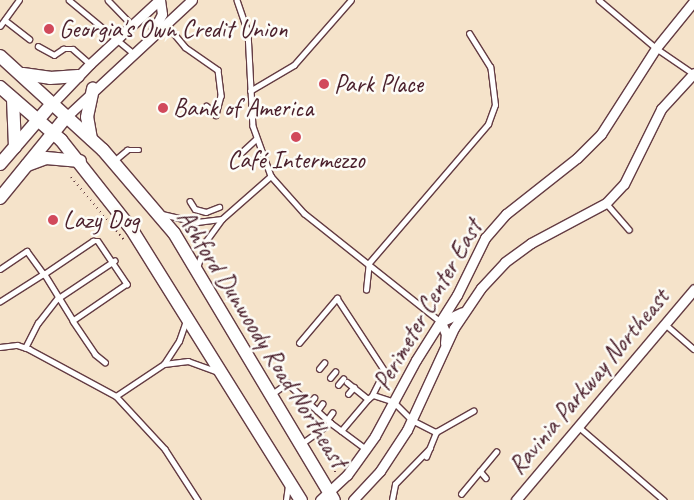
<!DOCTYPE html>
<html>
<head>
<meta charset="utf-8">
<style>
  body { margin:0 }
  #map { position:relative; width:694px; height:500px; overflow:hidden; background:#f5e3ca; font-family:Caveat,sans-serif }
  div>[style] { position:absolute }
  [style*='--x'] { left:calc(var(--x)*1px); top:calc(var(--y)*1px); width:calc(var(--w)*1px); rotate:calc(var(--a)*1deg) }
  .path>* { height:2px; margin-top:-1px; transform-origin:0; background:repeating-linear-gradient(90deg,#643c43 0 1px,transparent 0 5px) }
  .roads { filter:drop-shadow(1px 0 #643c43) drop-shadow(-1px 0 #643c43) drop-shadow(0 1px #643c43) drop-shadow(0 -1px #643c43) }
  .service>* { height:4.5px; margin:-2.25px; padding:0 2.25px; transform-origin:2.25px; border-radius:2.25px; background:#fff }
  .minor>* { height:9px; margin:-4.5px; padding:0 4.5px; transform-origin:4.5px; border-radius:4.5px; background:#fff }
  .secondary>* { height:12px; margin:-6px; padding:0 6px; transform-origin:6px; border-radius:6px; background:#fff }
  .dots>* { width:14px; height:14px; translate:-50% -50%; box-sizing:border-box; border:2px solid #fdfcf7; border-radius:50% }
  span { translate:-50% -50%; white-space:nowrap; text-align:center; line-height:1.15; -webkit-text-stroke:5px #fdfcf7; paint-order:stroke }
  .poi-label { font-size:25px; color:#4a1f2b }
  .left { translate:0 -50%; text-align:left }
  .street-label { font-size:25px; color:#4a1f2b }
</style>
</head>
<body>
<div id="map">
  <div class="path">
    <i style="--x:71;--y:177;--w:82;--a:49.9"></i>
    <i style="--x:190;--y:229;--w:14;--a:51"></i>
    <i style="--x:335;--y:472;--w:3;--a:-90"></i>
  </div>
  <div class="roads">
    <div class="service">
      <i style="--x:69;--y:0;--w:83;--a:39.6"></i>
      <i style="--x:108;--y:0;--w:35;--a:46"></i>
      <i style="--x:237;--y:0;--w:34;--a:71"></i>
      <i style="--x:248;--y:32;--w:94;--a:87"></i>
      <i style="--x:253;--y:126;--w:53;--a:70.2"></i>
      <i style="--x:271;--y:176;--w:50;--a:48.3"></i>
      <i style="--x:304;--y:213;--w:175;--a:38.5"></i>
      <i style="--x:599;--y:0;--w:75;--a:40.1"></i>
      <i style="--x:656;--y:48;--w:46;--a:34.4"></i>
      <i style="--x:5;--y:20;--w:31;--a:38"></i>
      <i style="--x:166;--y:24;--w:30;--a:50"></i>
      <i style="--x:185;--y:47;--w:40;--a:34.9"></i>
      <i style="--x:218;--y:70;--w:26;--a:83"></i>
      <i style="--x:221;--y:96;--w:20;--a:105"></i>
      <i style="--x:216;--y:115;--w:13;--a:-138"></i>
      <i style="--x:0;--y:26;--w:32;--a:-54"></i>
      <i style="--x:38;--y:46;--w:18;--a:29"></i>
      <i style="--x:54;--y:55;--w:11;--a:-34"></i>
      <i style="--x:63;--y:49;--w:10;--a:0"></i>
      <i style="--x:73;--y:49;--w:23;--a:41"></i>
      <i style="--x:250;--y:91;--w:51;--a:-30.6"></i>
      <i style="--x:294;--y:65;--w:86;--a:-48.8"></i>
      <i style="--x:242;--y:152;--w:19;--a:-43"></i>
      <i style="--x:114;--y:161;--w:17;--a:-40"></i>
      <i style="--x:127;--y:150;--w:12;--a:0"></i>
      <i style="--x:190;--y:201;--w:9;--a:58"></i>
      <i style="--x:195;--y:209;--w:11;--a:15"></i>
      <i style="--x:206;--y:212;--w:14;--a:-21"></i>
      <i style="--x:606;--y:203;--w:35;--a:49"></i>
      <i style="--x:162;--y:214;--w:36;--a:13"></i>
      <i style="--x:197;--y:222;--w:25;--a:-7"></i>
      <i style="--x:222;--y:219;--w:65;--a:-41.3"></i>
      <i style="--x:197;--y:268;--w:28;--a:-72"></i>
      <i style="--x:206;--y:241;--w:27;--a:-54"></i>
      <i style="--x:0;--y:269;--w:32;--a:-34"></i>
      <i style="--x:27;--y:251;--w:29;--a:54"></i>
      <i style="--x:44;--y:274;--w:52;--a:147.5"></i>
      <i style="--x:366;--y:290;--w:27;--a:-84"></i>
      <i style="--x:369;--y:263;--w:183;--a:-49.4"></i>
      <i style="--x:488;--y:124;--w:20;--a:-70"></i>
      <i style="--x:495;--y:105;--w:38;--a:-97"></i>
      <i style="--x:490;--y:67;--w:39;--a:-122"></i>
      <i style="--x:73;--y:321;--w:55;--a:-121.7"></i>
      <i style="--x:44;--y:274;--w:59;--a:-34"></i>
      <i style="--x:93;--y:241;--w:5;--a:0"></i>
      <i style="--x:98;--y:241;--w:52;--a:56"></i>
      <i style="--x:127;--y:284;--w:65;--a:145.6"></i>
      <i style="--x:73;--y:321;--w:40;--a:56"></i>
      <i style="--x:95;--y:354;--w:13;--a:39"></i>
      <i style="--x:665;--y:324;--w:38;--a:41"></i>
      <i style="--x:299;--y:343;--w:59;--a:-49.8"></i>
      <i style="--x:337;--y:298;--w:87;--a:56.7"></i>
      <i style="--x:385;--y:371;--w:27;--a:117"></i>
      <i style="--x:0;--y:347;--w:17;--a:-7"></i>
      <i style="--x:17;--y:345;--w:13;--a:18"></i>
      <i style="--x:29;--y:349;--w:99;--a:28.4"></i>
      <i style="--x:116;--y:396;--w:72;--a:47.2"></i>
      <i style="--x:165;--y:449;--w:61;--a:57.1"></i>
      <i style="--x:25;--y:348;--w:28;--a:-63"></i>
      <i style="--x:38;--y:323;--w:31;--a:-52"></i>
      <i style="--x:57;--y:299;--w:69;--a:-33.7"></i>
      <i style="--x:164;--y:364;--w:24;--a:-7"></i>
      <i style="--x:188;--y:361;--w:30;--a:20"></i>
      <i style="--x:319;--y:369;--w:8;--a:-50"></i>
      <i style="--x:330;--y:378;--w:8;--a:-50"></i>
      <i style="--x:347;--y:382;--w:27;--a:39"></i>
      <i style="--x:368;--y:399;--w:6;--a:-39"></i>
      <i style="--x:373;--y:395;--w:22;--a:18"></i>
      <i style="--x:394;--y:402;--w:25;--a:45"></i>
      <i style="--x:412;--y:420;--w:27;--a:27"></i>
      <i style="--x:436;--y:432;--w:43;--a:-29.6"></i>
      <i style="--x:338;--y:385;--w:8;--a:-50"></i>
      <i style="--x:272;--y:394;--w:19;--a:-36"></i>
      <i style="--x:287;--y:383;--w:59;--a:42.3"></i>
      <i style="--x:331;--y:423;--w:37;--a:144"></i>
      <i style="--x:348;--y:394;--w:9;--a:-49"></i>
      <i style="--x:116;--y:396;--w:58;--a:-33.7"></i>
      <i style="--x:164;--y:364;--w:27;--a:-57"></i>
      <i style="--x:179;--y:341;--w:21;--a:-71"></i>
      <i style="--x:309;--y:404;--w:8;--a:-50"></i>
      <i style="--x:317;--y:411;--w:9;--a:-54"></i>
      <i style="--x:327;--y:420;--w:9;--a:-54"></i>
      <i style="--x:331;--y:423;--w:44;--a:36.6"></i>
      <i style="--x:579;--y:427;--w:112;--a:40.7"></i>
      <i style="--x:341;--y:431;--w:42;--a:-49.8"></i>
      <i style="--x:426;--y:457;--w:27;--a:-68"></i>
      <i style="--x:480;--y:471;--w:9;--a:49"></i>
      <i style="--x:461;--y:494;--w:55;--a:-50.2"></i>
      <i style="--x:286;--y:500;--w:14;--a:-82"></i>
      <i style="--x:392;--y:500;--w:16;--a:-79"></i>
      <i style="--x:395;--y:484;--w:50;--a:-45.8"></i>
    </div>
    <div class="minor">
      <i style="--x:153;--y:31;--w:19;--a:-62"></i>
      <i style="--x:162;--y:14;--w:14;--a:-98"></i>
      <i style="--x:51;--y:105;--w:57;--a:-46.4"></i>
      <i style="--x:90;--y:64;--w:94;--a:-42.8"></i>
      <i style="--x:66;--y:117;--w:172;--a:-42.9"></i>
      <i style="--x:445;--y:343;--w:9;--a:-84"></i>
      <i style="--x:446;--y:334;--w:13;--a:-113"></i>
      <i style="--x:441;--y:322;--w:23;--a:-25"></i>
      <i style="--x:320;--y:500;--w:37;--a:-43"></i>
      <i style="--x:347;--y:475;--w:48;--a:-54.3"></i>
      <i style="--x:375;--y:436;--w:86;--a:-61.7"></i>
      <i style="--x:416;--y:360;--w:77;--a:-57.8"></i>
      <i style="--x:457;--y:295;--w:64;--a:-63.8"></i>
      <i style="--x:485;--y:238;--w:32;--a:-49"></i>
      <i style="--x:506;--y:214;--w:90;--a:-38.3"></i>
      <i style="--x:577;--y:158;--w:34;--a:-45"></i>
      <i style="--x:601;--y:134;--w:102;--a:-57.4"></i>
      <i style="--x:656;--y:48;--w:60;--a:-51"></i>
      <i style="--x:353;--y:500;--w:40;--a:-47"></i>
      <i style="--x:380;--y:471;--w:49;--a:-56.6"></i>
      <i style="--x:407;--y:430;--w:112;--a:-65.3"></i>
      <i style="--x:454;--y:328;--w:48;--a:-56"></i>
      <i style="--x:481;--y:288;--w:35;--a:-47"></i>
      <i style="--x:505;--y:262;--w:32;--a:-36"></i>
      <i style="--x:531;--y:243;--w:85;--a:-28.1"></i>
      <i style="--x:606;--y:203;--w:26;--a:-47"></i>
      <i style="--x:624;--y:184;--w:84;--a:-63.7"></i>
      <i style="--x:661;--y:109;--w:49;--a:-47.5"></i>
      <i style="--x:516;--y:500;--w:276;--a:-49.8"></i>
    </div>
    <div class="secondary">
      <i style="--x:0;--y:56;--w:139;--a:42.4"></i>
      <i style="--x:103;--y:150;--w:109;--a:49.5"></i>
      <i style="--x:174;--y:233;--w:311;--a:59.1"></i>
      <i style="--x:23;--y:74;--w:27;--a:8"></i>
      <i style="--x:50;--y:78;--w:28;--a:-4"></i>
      <i style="--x:0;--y:87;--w:81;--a:41"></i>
      <i style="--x:61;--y:140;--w:115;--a:51.7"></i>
      <i style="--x:132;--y:230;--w:319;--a:58"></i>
      <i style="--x:13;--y:99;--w:48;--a:87.6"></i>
      <i style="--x:91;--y:139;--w:22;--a:-100"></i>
      <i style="--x:87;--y:117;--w:29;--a:-78"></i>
      <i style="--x:0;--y:164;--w:78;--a:-49.2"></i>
      <i style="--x:27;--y:165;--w:20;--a:-20"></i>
      <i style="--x:46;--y:158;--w:34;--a:5"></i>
      <i style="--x:0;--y:198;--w:104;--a:-50.8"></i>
    </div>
  </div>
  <div class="dots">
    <i style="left:49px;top:29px;background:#d1495b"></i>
    <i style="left:324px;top:84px;background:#d1495b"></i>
    <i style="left:163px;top:108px;background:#d1495b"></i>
    <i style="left:296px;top:137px;background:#d1495b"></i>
    <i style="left:53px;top:220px;background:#d1495b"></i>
  </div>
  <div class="poi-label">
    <span class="left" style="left:59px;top:29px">Georgia's Own Credit Union</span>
    <span class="left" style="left:334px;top:84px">Park Place</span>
    <span class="left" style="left:173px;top:108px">Bank of America</span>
    <span style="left:296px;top:160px">Café Intermezzo</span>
    <span class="left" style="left:63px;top:220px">Lazy Dog</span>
  </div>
  <div class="street-label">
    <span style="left:428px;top:305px;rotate:-60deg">Perimeter Center East</span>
    <span style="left:262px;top:339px;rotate:58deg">Ashford Dunwoody Road Northeast</span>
    <span style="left:589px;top:382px;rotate:-50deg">Ravinia Parkway Northeast</span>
  </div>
</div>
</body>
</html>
